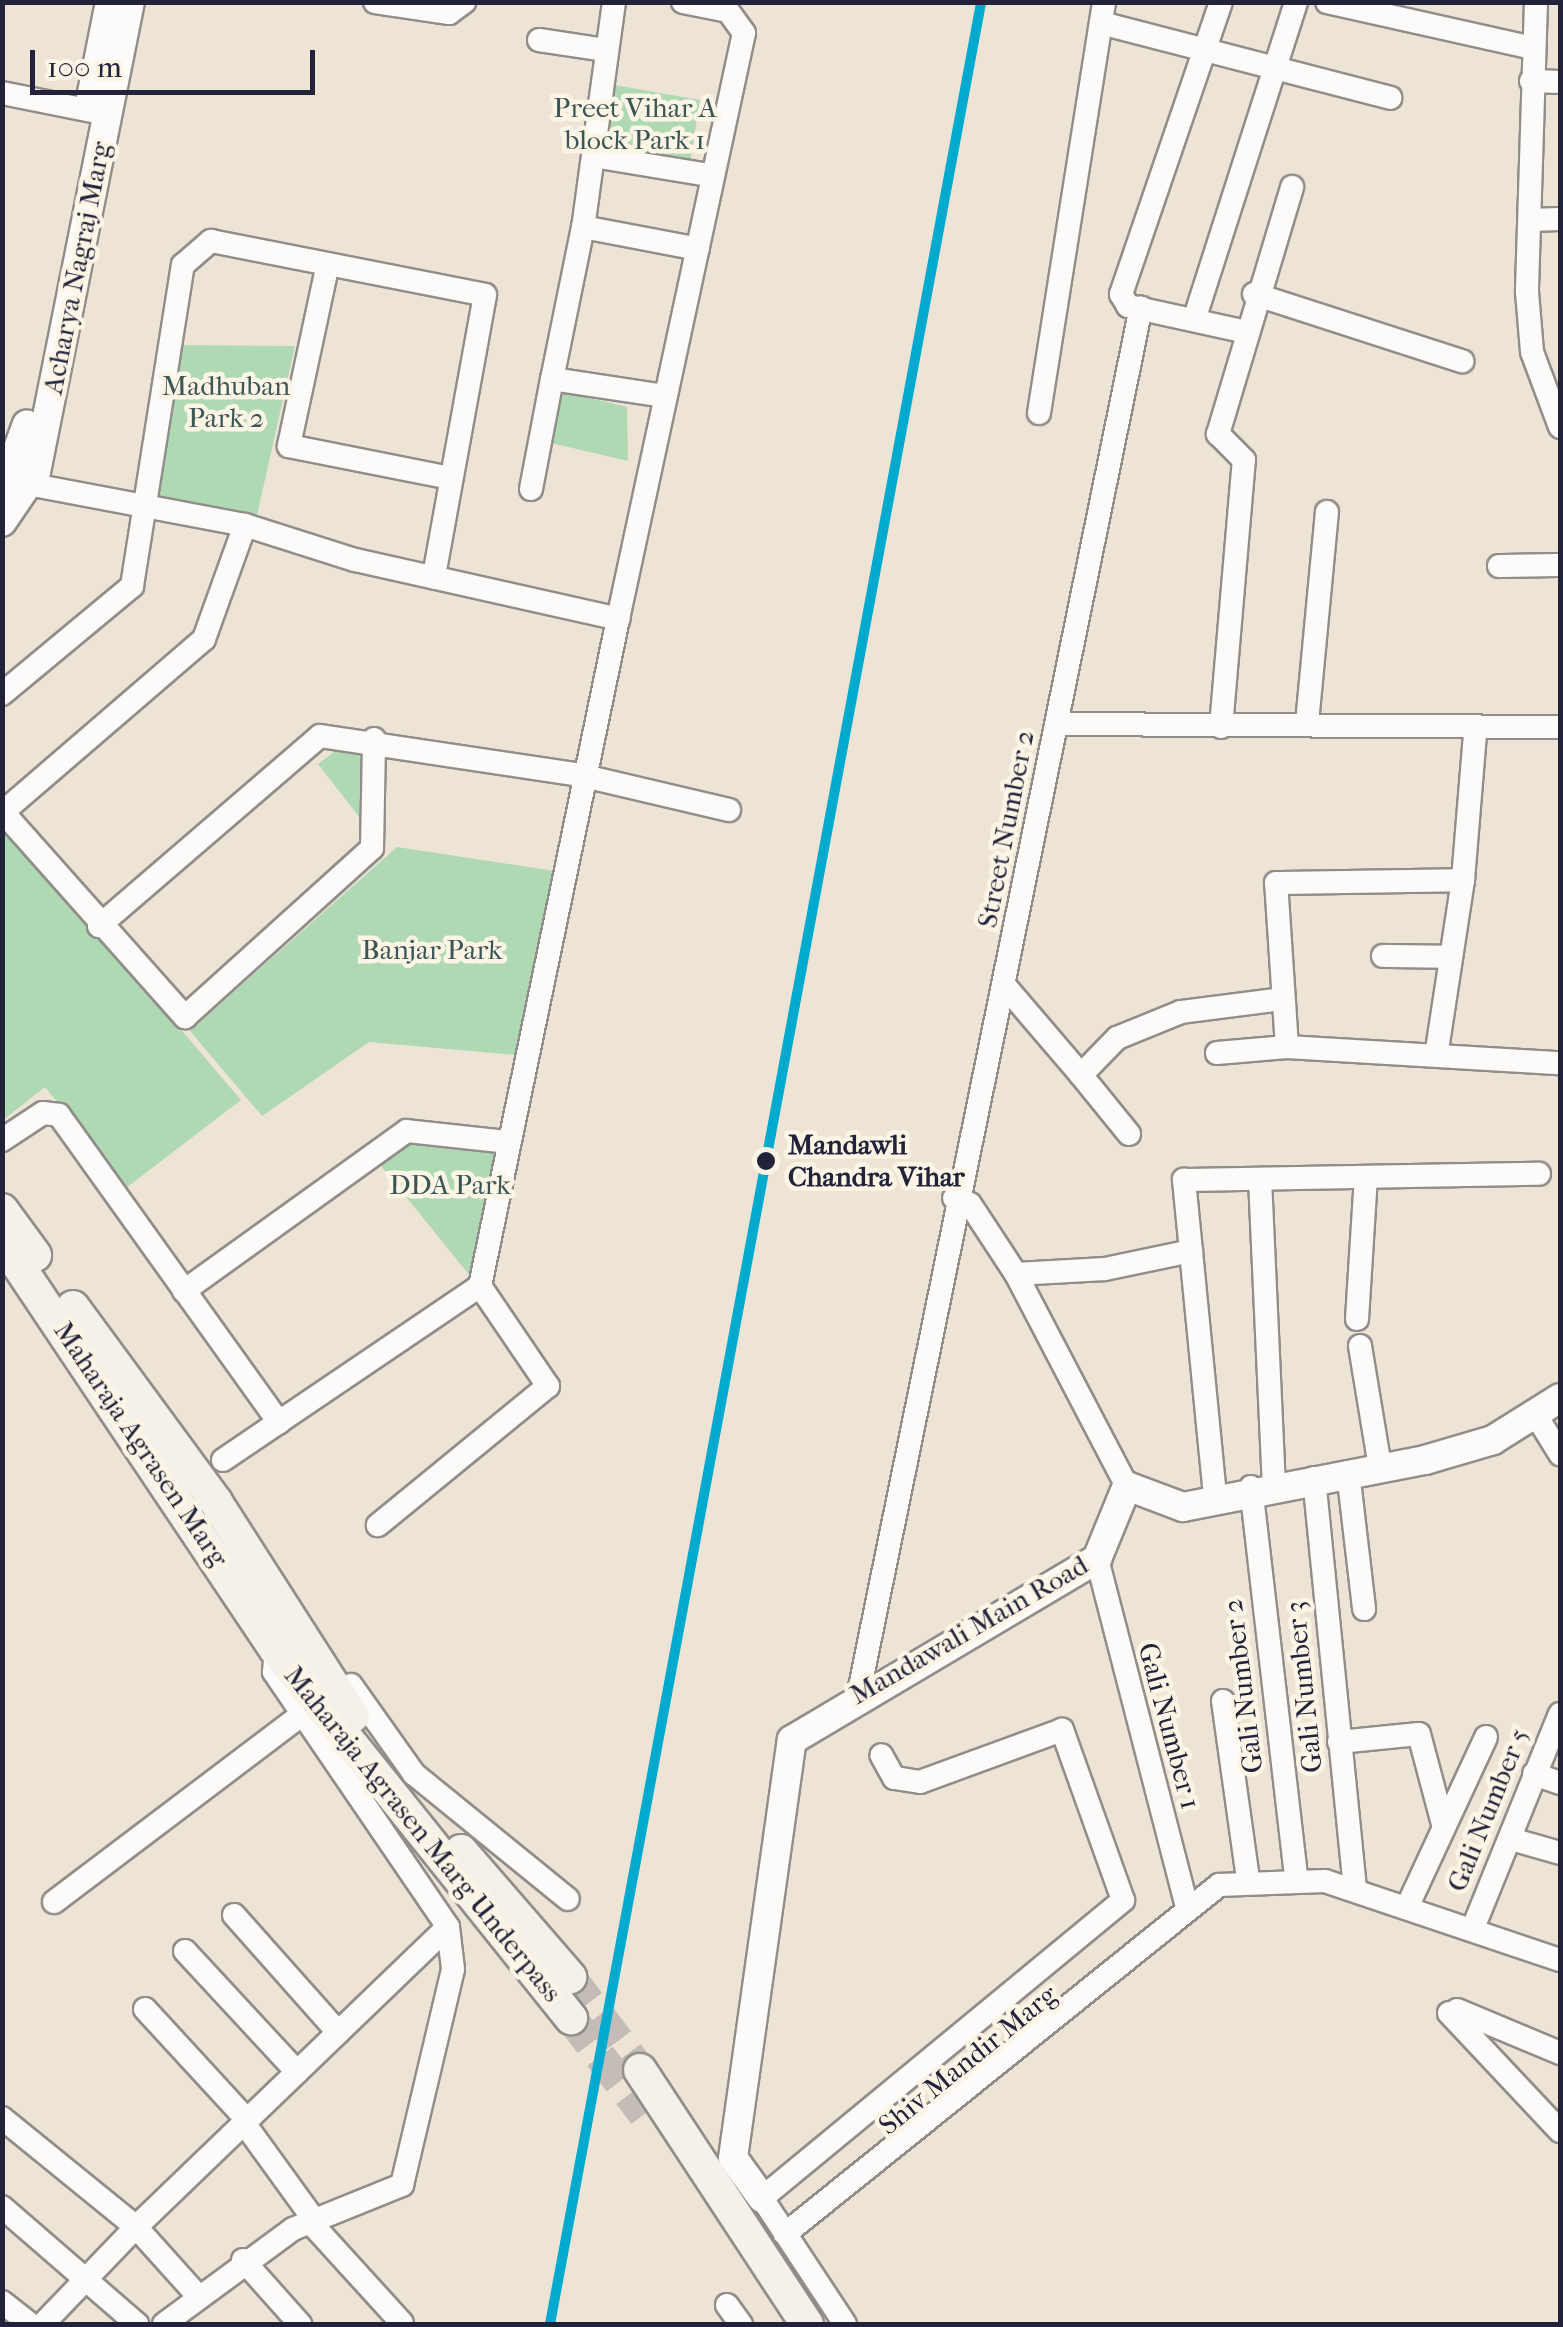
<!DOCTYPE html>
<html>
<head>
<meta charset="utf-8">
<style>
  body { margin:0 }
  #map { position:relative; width:1563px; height:2327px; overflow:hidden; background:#ede4d6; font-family:"IM FELL French Canon",serif }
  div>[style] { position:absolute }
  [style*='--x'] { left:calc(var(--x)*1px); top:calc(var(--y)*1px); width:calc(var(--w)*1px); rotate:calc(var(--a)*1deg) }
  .green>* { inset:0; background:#aed9b2 }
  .secondary-tunnel>* { height:32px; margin-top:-16px; transform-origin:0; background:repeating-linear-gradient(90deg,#c4bdb7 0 32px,transparent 0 48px) }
  .roads { filter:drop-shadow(2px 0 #918d8a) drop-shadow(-2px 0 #918d8a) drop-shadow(0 2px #918d8a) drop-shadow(0 -2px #918d8a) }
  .minor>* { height:22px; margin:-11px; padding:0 11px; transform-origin:11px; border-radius:11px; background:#fcfbf9 }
  .tertiary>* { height:28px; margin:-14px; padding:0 14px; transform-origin:14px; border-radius:14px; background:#fcfbf9 }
  .secondary>* { height:32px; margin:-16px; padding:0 16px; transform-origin:16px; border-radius:16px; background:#f4f1ea }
  .rail-1>* { height:10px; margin:-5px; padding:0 5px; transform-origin:5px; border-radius:5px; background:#00a9ce }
  .dots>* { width:28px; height:28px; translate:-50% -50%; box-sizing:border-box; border:5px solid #fcf5e5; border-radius:50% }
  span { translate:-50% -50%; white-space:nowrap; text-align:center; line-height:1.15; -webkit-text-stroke:9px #fcf5e5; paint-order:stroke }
  .park-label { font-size:28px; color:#3c5656 }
  .street-label { font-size:28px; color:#22223b }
  .stop-label { font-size:28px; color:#22223b; font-weight:700 }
  .left { translate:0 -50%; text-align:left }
  .frame { position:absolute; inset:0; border:5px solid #22223b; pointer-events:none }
  .scale { position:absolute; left:30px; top:50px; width:285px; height:45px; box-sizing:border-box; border:5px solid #22223b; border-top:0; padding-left:12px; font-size:30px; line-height:35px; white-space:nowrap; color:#22223b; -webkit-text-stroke:8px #fcf5e5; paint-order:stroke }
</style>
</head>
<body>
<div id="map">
  <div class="green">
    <i style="clip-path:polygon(603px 83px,700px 100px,689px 169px,594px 153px)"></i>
    <i style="clip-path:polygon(179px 345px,295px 346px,255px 524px,154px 498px)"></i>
    <i style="clip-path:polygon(560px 391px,627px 407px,628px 461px,551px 443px)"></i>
    <i style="clip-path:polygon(359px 733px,366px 746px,374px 836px,318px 764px)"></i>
    <i style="clip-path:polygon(2px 820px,241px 1100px,126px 1188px,45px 1087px,3px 1120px)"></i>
    <i style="clip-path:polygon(397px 847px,555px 871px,517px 1055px,369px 1042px,262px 1116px,190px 1031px)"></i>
    <i style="clip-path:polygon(409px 1138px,500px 1149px,475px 1282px,377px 1161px)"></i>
  </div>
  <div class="secondary-tunnel">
    <i style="--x:570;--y:1977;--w:116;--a:53"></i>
    <i style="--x:571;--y:2018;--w:121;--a:52.8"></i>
  </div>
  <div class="roads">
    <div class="minor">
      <i style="--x:375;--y:2;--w:75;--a:8.5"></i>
      <i style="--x:449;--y:13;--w:19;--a:-36"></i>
      <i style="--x:614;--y:2;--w:227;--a:97.8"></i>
      <i style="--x:583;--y:227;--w:117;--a:10.8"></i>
      <i style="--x:1221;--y:2;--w:309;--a:108.9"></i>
      <i style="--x:1121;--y:294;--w:14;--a:60"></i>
      <i style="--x:1128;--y:306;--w:118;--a:12.3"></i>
      <i style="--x:1327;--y:2;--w:211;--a:12.6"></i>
      <i style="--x:1536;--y:2;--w:290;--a:91.8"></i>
      <i style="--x:1527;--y:292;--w:60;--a:85.2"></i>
      <i style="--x:1532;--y:352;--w:80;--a:69.5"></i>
      <i style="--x:1101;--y:23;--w:299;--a:14.5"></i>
      <i style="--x:539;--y:40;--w:68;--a:8.5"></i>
      <i style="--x:1531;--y:81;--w:29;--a:2"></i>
      <i style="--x:2;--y:93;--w:107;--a:11.3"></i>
      <i style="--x:593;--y:156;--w:118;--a:9.3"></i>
      <i style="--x:1530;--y:220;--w:30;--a:-2"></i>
      <i style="--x:583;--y:227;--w:155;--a:101.5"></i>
      <i style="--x:552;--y:379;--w:113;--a:8.6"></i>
      <i style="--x:327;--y:268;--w:182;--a:102.1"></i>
      <i style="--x:289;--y:446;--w:165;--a:11.2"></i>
      <i style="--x:1254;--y:294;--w:219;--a:17.9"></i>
      <i style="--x:1195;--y:317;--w:331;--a:-72.2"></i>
      <i style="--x:1039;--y:413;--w:416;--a:-81"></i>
      <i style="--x:12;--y:481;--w:237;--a:10.7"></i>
      <i style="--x:245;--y:525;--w:115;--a:17.7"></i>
      <i style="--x:355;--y:560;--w:270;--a:12.6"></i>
      <i style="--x:618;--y:619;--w:599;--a:-77.87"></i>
      <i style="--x:744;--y:33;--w:27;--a:-126"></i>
      <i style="--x:728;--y:11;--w:46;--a:-168.7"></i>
      <i style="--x:531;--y:489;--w:112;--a:-79.2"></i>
      <i style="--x:1499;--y:566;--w:61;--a:-0.9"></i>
      <i style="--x:2;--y:694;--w:169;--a:-39.7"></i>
      <i style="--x:132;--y:586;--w:325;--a:-81"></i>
      <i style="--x:183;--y:265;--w:37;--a:-41"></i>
      <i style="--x:211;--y:241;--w:279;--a:11.1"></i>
      <i style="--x:485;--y:295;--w:287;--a:100.3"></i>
      <i style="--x:1307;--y:723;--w:212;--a:-84.6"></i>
      <i style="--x:1057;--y:724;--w:503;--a:0.34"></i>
      <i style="--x:1221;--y:727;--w:268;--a:-85.1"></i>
      <i style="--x:1244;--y:460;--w:37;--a:-135"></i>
      <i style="--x:1218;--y:434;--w:258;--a:-73.3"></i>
      <i style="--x:2;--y:811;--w:276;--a:48.4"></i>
      <i style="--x:185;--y:1017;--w:252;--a:-42.1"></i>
      <i style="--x:372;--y:848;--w:109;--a:-88.9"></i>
      <i style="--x:3;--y:812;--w:265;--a:-40.7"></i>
      <i style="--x:204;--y:639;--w:121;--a:-70.2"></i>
      <i style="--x:99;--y:926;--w:291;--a:-40.7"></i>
      <i style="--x:320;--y:736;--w:263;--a:8.5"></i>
      <i style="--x:580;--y:775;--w:153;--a:13.2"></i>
      <i style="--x:1383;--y:956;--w:68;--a:0.8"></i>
      <i style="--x:1005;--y:986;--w:117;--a:49.5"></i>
      <i style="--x:1287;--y:1047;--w:273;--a:3.4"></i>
      <i style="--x:1437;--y:1050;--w:172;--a:-81.3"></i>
      <i style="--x:1217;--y:1053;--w:70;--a:-4.9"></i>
      <i style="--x:1287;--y:1047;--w:164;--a:-93.8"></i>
      <i style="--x:1276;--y:883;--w:187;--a:-0.9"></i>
      <i style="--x:1463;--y:880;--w:147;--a:-85.3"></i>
      <i style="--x:1129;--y:1134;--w:76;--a:-129.1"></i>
      <i style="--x:1081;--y:1075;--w:52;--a:-45.8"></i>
      <i style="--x:1117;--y:1038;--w:69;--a:-22.1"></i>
      <i style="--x:1181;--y:1012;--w:102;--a:-7.3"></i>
      <i style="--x:2;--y:1140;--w:49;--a:-33.4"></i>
      <i style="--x:43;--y:1113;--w:16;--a:7"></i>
      <i style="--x:59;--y:1115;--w:378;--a:54.4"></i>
      <i style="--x:279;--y:1422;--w:243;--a:-34.1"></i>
      <i style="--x:480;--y:1286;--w:121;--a:55.8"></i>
      <i style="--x:548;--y:1386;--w:220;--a:140.7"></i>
      <i style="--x:1260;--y:1179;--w:304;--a:87.4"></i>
      <i style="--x:954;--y:1198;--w:17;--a:21"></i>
      <i style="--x:970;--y:1204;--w:84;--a:56.7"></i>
      <i style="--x:1016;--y:1274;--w:239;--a:62.4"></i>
      <i style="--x:1016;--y:1274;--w:89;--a:-3.2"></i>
      <i style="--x:1105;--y:1269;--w:88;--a:-11.8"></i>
      <i style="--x:480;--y:1286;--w:681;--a:-78.31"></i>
      <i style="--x:184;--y:1291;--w:274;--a:-35.7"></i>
      <i style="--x:407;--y:1131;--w:103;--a:6.2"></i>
      <i style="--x:1357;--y:1319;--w:142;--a:-86.4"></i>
      <i style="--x:1360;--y:1346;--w:123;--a:80.6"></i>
      <i style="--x:1537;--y:1417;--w:44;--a:58.1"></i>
      <i style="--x:223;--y:1460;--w:68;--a:-34.2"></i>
      <i style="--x:1348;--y:1472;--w:138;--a:83.3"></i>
      <i style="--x:1314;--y:1478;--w:413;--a:84.3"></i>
      <i style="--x:1251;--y:1487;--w:394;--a:83.4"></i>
      <i style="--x:1215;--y:1496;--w:318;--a:-95.6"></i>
      <i style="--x:1184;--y:1180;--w:355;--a:-1"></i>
      <i style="--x:1097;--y:1559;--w:359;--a:75.5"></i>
      <i style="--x:351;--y:1685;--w:109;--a:54.7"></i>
      <i style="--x:414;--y:1774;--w:198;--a:39.1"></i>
      <i style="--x:859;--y:1692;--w:1413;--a:-78.49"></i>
      <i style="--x:1223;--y:1701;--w:179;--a:82"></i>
      <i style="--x:1339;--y:1742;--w:80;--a:-5.7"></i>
      <i style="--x:1419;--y:1734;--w:97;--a:75.1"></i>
      <i style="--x:1534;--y:1774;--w:28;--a:19"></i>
      <i style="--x:1511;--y:1839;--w:51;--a:15.9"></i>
      <i style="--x:54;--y:1902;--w:310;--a:-37.1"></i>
      <i style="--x:1409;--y:1903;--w:183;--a:-65.1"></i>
      <i style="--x:234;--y:1915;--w:157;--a:48.4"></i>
      <i style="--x:1473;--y:1928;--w:231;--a:-67.9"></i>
      <i style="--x:185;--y:1951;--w:165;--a:47.2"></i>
      <i style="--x:145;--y:2009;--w:151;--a:47.4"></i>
      <i style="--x:1457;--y:2010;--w:112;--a:22.7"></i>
      <i style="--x:1449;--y:2013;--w:162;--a:46.8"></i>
      <i style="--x:2;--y:2118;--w:173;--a:39.1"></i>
      <i style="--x:136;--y:2227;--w:134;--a:133.8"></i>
      <i style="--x:244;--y:2123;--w:121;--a:54.1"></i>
      <i style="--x:2;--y:2207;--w:179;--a:40.9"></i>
      <i style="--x:311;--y:2223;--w:135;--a:47.7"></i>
      <i style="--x:785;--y:2234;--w:557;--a:-38.8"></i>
      <i style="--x:1219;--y:1885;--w:106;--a:-2.2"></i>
      <i style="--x:1325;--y:1881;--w:248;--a:18.6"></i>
      <i style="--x:243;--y:2260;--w:86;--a:48.3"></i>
      <i style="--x:198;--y:2296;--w:93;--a:-131.9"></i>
      <i style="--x:136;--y:2227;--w:433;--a:-43.9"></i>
      <i style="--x:2;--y:2302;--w:36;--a:38"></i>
      <i style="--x:727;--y:2305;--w:24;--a:54"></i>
      <i style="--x:164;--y:2324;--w:160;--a:-36.4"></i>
      <i style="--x:293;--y:2229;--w:118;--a:-22"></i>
      <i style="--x:402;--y:2185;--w:222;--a:-76.7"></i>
      <i style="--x:453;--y:1969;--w:42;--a:-96.8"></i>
      <i style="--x:448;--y:1927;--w:309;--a:-124.3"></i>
      <i style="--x:274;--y:1672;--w:22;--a:-85"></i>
      <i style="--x:845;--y:2324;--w:151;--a:-123.4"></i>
      <i style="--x:762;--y:2198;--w:468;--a:-39.5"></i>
      <i style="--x:1123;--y:1900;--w:181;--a:-109.7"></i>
      <i style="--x:1062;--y:1730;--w:151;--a:159.9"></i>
      <i style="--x:920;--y:1782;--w:26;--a:-171"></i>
      <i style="--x:894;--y:1778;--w:26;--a:-119"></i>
    </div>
    <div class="tertiary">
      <i style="--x:90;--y:103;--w:103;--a:-78.8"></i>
      <i style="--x:2;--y:492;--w:72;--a:-69.8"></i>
      <i style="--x:2;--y:522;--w:60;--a:-55.8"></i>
      <i style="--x:36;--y:472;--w:479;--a:-78.7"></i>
      <i style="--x:762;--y:2198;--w:49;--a:-125.9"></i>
      <i style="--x:733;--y:2158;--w:422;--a:-82"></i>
      <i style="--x:792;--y:1740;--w:355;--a:-30.7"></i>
      <i style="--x:1097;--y:1559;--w:79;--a:-67.7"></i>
      <i style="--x:1127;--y:1486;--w:60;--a:20.6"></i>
      <i style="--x:1183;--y:1507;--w:247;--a:-11"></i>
      <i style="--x:1425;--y:1460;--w:71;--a:-16.4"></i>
      <i style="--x:1493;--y:1440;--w:79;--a:-32.1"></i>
    </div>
    <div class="secondary">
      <i style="--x:2;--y:1210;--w:56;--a:53.7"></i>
      <i style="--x:2;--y:1241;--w:492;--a:56.2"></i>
      <i style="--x:276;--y:1650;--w:472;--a:51.3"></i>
      <i style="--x:73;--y:1307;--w:242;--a:53.7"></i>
      <i style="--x:216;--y:1502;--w:254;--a:57.4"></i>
      <i style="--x:461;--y:1851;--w:167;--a:49.1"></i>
      <i style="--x:640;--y:2070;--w:304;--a:56.7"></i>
    </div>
  </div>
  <div class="rail-1">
    <i style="--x:550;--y:2324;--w:2362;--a:-79.48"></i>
  </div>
  <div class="dots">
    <i style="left:766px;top:1161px;background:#22223b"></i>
  </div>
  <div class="park-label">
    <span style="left:635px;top:124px">Preet Vihar A<br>block Park 1</span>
    <span style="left:226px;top:402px">Madhuban<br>Park 2</span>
    <span style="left:432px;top:950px">Banjar Park</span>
    <span style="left:450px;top:1185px">DDA Park</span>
  </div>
  <div class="street-label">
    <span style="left:77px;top:268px;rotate:-79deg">Acharya Nagraj Marg</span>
    <span style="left:1006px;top:829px;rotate:-79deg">Street Number 2</span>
    <span style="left:141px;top:1444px;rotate:56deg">Maharaja Agrasen Marg</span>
    <span style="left:969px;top:1630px;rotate:-30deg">Mandawali Main Road</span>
    <span style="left:1243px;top:1686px;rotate:-97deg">Gali Number 2</span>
    <span style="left:1304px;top:1687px;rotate:-96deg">Gali Number 3</span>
    <span style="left:1169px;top:1726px;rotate:75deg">Gali Number 1</span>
    <span style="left:1488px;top:1810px;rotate:-68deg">Gali Number 5</span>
    <span style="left:423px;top:1834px;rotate:51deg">Maharaja Agrasen Marg Underpass</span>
    <span style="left:968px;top:2060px;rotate:-39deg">Shiv Mandir Marg</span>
  </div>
  <div class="stop-label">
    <span class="left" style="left:788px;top:1161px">Mandawli<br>Chandra Vihar</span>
  </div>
  <div class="frame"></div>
  <div class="scale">100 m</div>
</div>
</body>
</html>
